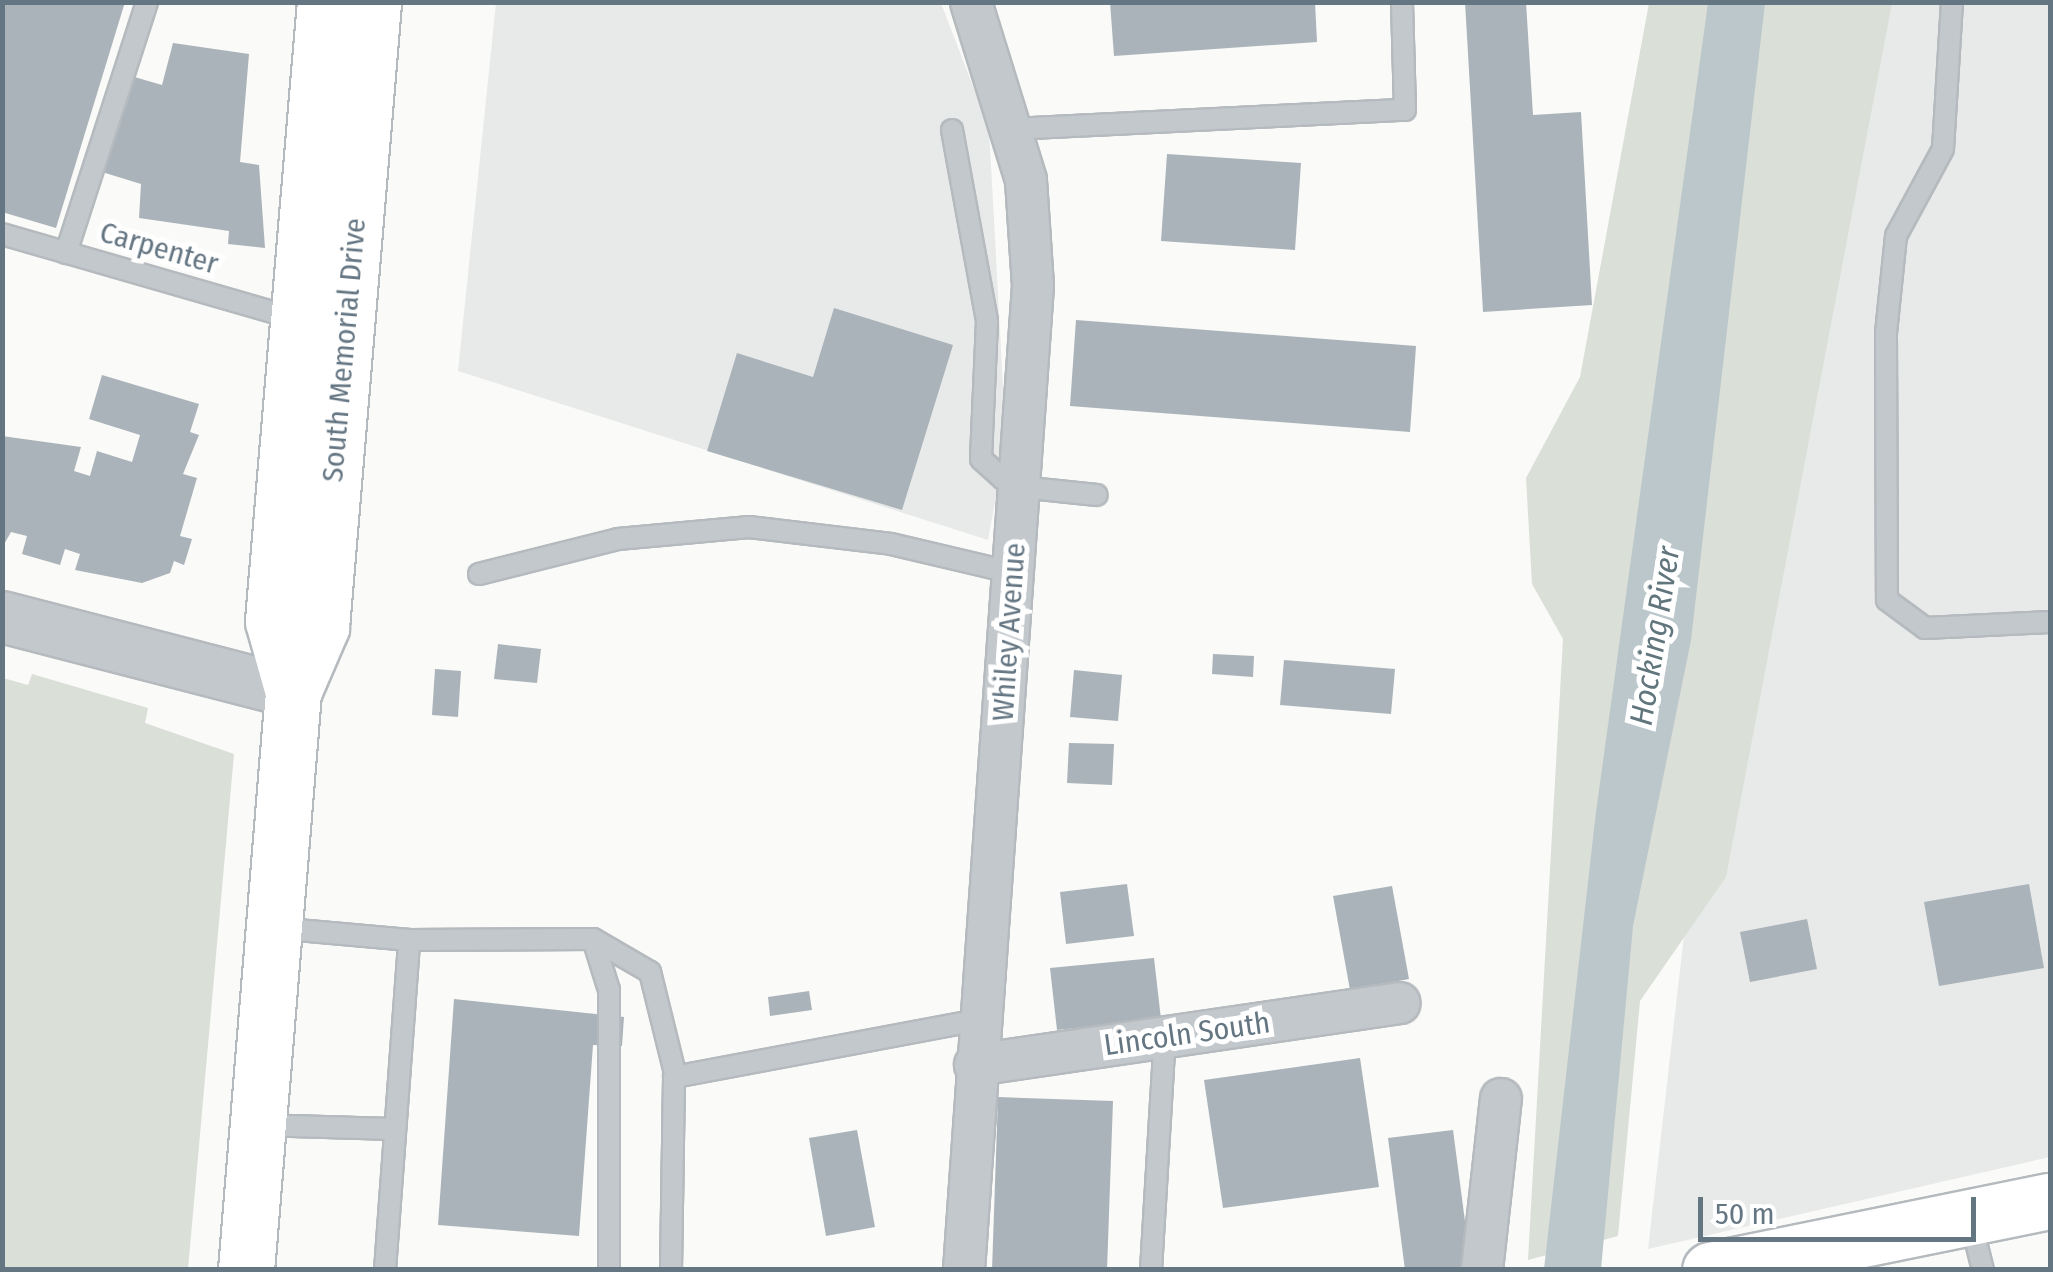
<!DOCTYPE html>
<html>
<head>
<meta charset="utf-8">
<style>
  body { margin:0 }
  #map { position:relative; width:2053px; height:1272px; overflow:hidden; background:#fafaf8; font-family:"Fira Sans Condensed",sans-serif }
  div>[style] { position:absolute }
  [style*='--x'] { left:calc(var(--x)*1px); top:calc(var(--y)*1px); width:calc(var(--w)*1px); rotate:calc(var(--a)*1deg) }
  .built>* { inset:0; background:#e8e9e9 }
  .green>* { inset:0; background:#dadfd7 }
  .water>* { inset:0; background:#bbc7cb }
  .building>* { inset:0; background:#aab3b9 }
  .roads { filter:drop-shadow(2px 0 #b5babe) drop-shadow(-2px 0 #b5babe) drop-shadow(0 2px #b5babe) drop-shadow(0 -2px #b5babe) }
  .service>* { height:20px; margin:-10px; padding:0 10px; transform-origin:10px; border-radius:10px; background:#c3c8cc }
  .minor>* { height:40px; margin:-20px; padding:0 20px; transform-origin:20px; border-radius:20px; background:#c3c8cc }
  .tertiary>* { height:50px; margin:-25px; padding:0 25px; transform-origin:25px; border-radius:25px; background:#c3c8cc }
  .primary>* { height:55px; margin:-27.5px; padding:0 27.5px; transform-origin:27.5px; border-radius:27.5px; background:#fff }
  .trunk>* { height:55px; margin:-27.5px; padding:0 27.5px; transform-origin:27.5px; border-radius:27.5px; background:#fff }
  span { translate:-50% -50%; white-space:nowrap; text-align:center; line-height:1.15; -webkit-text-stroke:10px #fff; paint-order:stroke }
  .street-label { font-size:30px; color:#657683 }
  .water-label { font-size:32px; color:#60757c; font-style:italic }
  .frame { position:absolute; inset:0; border:5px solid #657683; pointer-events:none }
  .scale { position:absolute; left:1698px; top:1197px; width:278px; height:45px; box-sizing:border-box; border:5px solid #657683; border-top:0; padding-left:12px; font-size:30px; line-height:35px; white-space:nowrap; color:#657683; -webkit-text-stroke:8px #fff; paint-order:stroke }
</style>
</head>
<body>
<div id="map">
  <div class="built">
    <i style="clip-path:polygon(496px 3px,941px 3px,989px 128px,1006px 442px,988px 540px,458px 371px)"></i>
    <i style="clip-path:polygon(1791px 3px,2050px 3px,2050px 1157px,1648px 1249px)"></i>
  </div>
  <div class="green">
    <i style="clip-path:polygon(1649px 3px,1892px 3px,1726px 877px,1640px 1001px,1618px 1236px,1528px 1260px,1563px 639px,1532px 584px,1526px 478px,1580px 377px)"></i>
    <i style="clip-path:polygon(32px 674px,148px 708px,145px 723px,234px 754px,188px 1269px,3px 1269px,3px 678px,28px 685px)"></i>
  </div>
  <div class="water">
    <i style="clip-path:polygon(1708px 3px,1765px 3px,1691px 640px,1633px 926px,1601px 1269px,1544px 1269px,1596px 812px)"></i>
  </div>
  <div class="building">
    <i style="clip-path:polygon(2px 2px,125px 2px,56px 228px,2px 212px)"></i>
    <i style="clip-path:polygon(1110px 2px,1315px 2px,1317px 42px,1114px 56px)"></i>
    <i style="clip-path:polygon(1465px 2px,1526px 2px,1533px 115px,1581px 112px,1592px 305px,1483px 312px)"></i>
    <i style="clip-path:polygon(173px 43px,249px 54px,240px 162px,259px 165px,265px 248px,228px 244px,229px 231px,139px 218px,141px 184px,102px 172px,131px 76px,162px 85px)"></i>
    <i style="clip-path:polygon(1167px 154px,1301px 163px,1295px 250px,1161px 241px)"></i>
    <i style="clip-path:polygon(834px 308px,953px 345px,902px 510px,707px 451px,737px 353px,813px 377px)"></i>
    <i style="clip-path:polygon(1076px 320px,1416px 346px,1410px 432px,1070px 406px)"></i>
    <i style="clip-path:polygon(102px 375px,199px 404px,190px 432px,199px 435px,183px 474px,197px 478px,180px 536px,192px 539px,184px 565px,174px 561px,170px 573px,142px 583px,75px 570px,80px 554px,65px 549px,60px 565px,22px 554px,27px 536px,11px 532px,2px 548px,2px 436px,81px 447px,74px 471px,90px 476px,97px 451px,132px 462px,140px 435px,89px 419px)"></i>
    <i style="clip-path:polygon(498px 644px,541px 649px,537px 683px,494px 679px)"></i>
    <i style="clip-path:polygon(1213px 654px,1254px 656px,1253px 677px,1212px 674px)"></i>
    <i style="clip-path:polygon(1284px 660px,1395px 669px,1391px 714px,1280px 705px)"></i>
    <i style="clip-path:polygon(435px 669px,461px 671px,458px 717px,432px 715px)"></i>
    <i style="clip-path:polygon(1074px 670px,1122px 675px,1118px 721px,1070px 717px)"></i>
    <i style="clip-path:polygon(1069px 743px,1114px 744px,1112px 785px,1067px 783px)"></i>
    <i style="clip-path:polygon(1127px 884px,1134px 936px,1066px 944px,1060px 892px)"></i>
    <i style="clip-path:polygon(2029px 884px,2044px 968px,1939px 986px,1924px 902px)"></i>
    <i style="clip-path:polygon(1392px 886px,1409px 979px,1350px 990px,1333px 896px)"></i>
    <i style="clip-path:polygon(1807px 919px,1817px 969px,1750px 982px,1740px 932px)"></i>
    <i style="clip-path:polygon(1154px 958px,1161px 1019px,1057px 1030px,1050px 968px)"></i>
    <i style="clip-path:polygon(809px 991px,812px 1010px,770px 1016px,768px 997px)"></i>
    <i style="clip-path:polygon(454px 999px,624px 1017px,622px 1046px,593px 1045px,579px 1236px,438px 1225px)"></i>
    <i style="clip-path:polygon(1360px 1058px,1379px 1187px,1223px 1208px,1204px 1080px)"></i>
    <i style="clip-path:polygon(998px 1097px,1113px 1101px,1107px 1270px,992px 1270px)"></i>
    <i style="clip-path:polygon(857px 1130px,875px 1227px,826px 1236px,809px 1138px)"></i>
    <i style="clip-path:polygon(1453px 1130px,1471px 1267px,1405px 1270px,1388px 1138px)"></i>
  </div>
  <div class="roads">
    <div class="service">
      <i style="--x:1952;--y:2;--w:147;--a:93.5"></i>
      <i style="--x:1943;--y:149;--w:99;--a:118.4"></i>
      <i style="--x:1896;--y:236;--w:98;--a:95.9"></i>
      <i style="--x:1886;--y:333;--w:267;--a:89.8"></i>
      <i style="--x:1887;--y:600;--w:47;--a:36.4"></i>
      <i style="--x:1925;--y:628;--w:125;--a:-2.7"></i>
      <i style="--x:1011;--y:129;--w:394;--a:-2.8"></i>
      <i style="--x:1405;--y:110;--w:108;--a:-91.6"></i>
      <i style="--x:952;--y:130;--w:194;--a:79.6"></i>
      <i style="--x:987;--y:321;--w:138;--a:92.5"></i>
      <i style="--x:981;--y:459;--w:30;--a:42"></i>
      <i style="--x:1003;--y:479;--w:18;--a:0"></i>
      <i style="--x:2;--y:234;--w:307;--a:16.1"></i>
      <i style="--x:66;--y:253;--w:264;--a:-72.1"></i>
      <i style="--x:1020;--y:487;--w:77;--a:5.9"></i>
      <i style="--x:479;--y:574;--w:143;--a:-14.1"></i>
      <i style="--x:618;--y:539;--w:132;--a:-5.2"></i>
      <i style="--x:749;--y:527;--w:143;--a:6.8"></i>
      <i style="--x:891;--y:544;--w:126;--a:13.3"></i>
      <i style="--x:275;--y:928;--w:135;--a:5.1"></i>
      <i style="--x:409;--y:940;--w:184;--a:-0.3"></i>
      <i style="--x:593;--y:939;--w:66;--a:30.1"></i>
      <i style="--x:650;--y:972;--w:108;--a:76.1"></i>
      <i style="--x:593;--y:939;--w:53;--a:72.6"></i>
      <i style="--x:609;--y:990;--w:280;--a:90"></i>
      <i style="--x:259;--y:1125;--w:132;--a:1.7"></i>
      <i style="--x:1970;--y:1218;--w:54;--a:76"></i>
      <i style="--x:385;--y:1270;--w:331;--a:-85.8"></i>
      <i style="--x:671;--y:1270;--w:193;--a:-89.1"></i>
      <i style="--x:674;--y:1077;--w:311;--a:-10.6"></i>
      <i style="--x:1151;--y:1270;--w:233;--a:-86.6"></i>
    </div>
    <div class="minor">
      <i style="--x:975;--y:1065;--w:429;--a:-8.3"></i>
      <i style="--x:964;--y:1270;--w:986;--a:-85.99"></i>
      <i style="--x:1033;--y:286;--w:106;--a:-93.8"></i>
      <i style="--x:1026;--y:180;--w:186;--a:-107.2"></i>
      <i style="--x:1482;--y:1270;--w:172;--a:-83.7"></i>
    </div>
    <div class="tertiary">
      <i style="--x:2;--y:617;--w:301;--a:14.5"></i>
    </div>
    <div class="primary">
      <i style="--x:1710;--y:1270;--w:347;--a:-11.5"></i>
    </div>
    <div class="trunk">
      <i style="--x:293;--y:692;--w:74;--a:-105.7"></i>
      <i style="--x:273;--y:621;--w:621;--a:-85.2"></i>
      <i style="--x:246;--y:1270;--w:580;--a:-85.35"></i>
      <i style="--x:293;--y:692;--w:71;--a:-66.7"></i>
      <i style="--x:321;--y:627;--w:627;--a:-85.24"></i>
    </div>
  </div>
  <div class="street-label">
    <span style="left:159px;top:248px;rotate:16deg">Carpenter</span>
    <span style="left:344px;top:350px;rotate:-85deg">South Memorial Drive</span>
    <span style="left:1009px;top:632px;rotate:-86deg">Whiley Avenue</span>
    <span style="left:1187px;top:1034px;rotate:-8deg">Lincoln South</span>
  </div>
  <div class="water-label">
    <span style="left:1655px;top:636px;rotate:-81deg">Hocking River</span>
  </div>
  <div class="frame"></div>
  <div class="scale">50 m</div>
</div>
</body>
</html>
